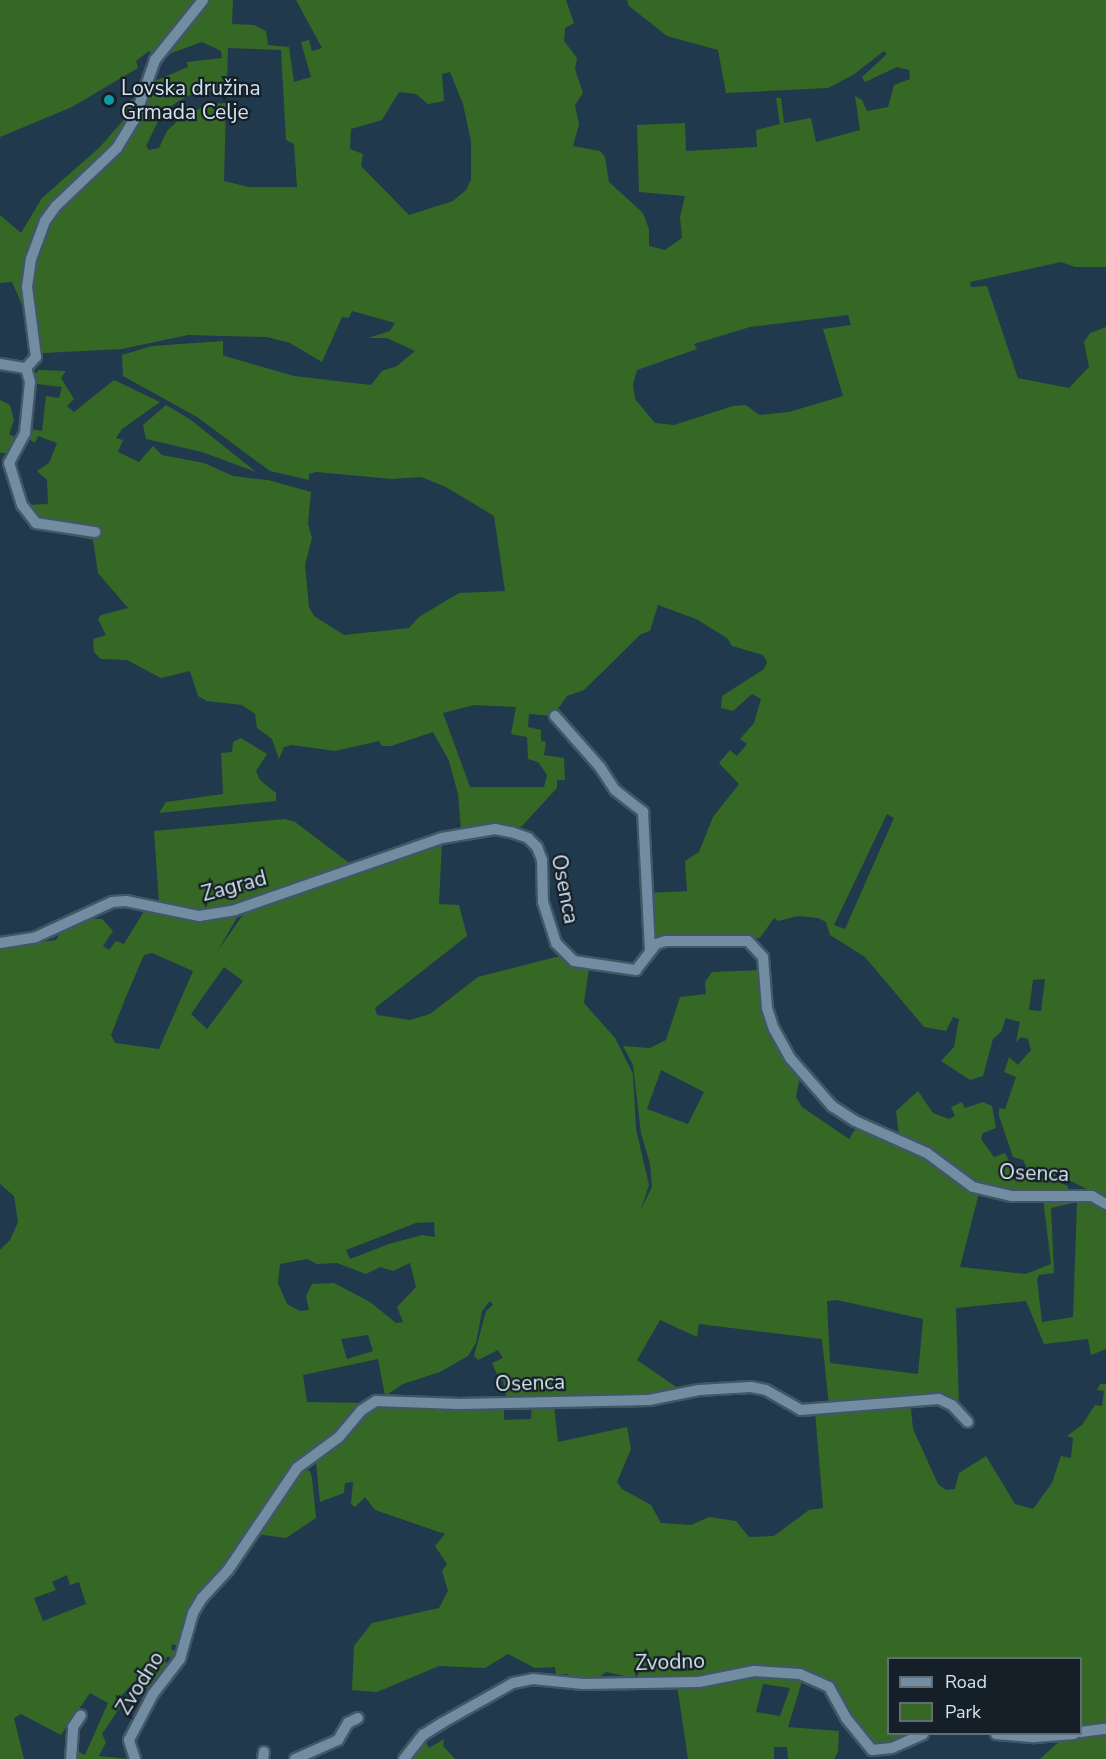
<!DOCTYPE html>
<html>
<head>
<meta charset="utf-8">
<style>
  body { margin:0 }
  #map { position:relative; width:1106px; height:1759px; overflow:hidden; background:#21394c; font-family:"Nunito Sans",sans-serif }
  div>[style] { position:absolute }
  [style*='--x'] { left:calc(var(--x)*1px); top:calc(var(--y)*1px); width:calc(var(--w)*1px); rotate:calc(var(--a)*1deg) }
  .green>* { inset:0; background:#356824 }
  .roads { filter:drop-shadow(2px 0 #415766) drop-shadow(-2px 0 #415766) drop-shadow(0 2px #415766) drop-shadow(0 -2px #415766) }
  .street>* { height:10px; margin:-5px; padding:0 5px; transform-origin:5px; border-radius:5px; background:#728da2 }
  .dots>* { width:16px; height:16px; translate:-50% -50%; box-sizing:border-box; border:3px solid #151f28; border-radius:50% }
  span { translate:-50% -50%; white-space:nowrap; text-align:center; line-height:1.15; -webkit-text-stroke:4.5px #151f28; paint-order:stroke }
  .poi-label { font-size:21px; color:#d5e3ef }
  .left { translate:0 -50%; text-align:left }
  .street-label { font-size:21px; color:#d5e3ef }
  .legend { position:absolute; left:887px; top:1657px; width:195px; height:78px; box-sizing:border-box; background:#151f28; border:2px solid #626d78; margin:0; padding:8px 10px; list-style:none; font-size:18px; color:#d5e3ef }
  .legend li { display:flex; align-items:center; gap:12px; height:30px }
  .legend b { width:30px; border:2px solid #626d78 }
</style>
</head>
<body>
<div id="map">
  <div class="green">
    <i style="clip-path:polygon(0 0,198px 0,153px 55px,149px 51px,136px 61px,138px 68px,72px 107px,0 137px)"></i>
    <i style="clip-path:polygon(evenodd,206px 0,233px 0,232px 24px,254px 25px,266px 31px,268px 45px,289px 47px,294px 82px,311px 77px,301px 42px,309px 40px,312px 51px,322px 48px,296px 0,566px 0,574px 23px,565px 28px,564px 41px,577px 58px,575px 69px,583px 93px,575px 105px,579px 125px,573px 146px,600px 151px,605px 157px,609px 182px,643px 213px,649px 229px,649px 246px,665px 250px,682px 238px,680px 217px,685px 196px,639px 192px,637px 125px,685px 123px,686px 151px,757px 147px,756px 130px,780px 124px,776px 98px,781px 98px,784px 123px,811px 118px,816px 142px,860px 130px,855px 96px,862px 100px,867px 111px,888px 107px,894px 85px,910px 79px,909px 70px,897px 67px,865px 82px,862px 77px,887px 54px,884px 51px,853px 75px,828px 88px,726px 93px,718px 50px,667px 36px,629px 6px,627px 0,1106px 0,1106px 267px,1075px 267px,1061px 262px,970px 282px,971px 287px,987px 286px,1018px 378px,1069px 388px,1089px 367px,1084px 342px,1090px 333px,1106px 327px,1106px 1199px,1067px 1179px,1028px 1170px,1023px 1160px,1013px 1157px,999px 1116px,999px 1108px,1005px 1109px,1016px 1077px,1004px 1072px,1009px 1057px,1018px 1065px,1031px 1050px,1028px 1039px,1021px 1037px,1016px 1042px,1020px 1022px,1006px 1018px,1001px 1032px,993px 1039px,983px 1076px,970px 1080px,941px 1061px,954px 1047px,959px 1019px,953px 1017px,946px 1031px,924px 1027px,865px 957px,830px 935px,826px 922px,818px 918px,798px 916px,778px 921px,774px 918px,760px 938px,655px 940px,652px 936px,648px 893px,687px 891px,685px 861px,699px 852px,713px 817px,739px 784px,719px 763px,730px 750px,737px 756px,747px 744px,740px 739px,754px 723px,761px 699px,752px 694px,733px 711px,721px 708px,722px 696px,764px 669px,767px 662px,763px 655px,732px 646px,727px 638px,696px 619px,658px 605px,650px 631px,641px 634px,584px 690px,567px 696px,553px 716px,529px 714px,528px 727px,541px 730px,541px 741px,546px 742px,544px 755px,564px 758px,565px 780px,557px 780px,557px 788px,521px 827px,493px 824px,461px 829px,458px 794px,449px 761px,433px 732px,391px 746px,382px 746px,379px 741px,335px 751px,292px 745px,284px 747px,279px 759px,272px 739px,257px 728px,255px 714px,242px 705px,207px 701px,198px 696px,190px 671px,161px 678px,127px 660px,101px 659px,94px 652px,93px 639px,106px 635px,98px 619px,101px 615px,128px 608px,98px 573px,93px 540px,46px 530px,25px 505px,48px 504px,47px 480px,37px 471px,49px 463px,57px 443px,38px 436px,35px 443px,26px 437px,34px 375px,39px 370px,66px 371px,61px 378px,74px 399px,67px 406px,74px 412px,114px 380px,160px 402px,122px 429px,116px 438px,123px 440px,118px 452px,139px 462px,153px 446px,162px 455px,204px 463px,233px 476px,268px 480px,311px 492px,308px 524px,312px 538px,305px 565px,309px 607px,314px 616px,344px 635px,409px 628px,419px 617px,459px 593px,505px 591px,494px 516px,446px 487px,421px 477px,392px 479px,316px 472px,309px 474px,309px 480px,270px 471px,197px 417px,123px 376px,122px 355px,152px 346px,223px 341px,223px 355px,228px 357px,294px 376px,371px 385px,382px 371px,397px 366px,415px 351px,387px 338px,368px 338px,390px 331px,395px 323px,352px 311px,349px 318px,342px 317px,322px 362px,290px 343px,267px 337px,223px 336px,188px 335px,122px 349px,43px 353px,35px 337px,30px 293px,34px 259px,52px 218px,109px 162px,150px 83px,188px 67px,187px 62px,222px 58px,221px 51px,202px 42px,160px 57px,206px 0,228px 48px,281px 50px,286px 140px,294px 144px,297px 187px,249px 187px,224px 181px,226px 103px,210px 104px,183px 116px,167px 131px,159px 148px,149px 150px,146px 146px,162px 113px,177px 102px,192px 94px,227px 89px,228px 48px,206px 0,450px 72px,463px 104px,471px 141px,471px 180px,466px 190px,453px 201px,409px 215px,361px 166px,363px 154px,350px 149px,351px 129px,382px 120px,399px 92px,416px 94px,428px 104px,444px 101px,442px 74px,450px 72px,206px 0,848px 315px,851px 325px,823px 329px,843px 396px,789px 412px,759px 415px,746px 405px,733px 406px,674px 425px,655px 423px,635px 399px,633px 385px,637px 370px,697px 349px,694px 344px,750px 327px,848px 315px,206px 0,37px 384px,62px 387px,59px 398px,46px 396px,42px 431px,31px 429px,37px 384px,206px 0,474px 705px,516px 707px,511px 734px,527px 737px,528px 759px,538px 762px,547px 775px,544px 787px,470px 787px,443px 713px,474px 705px,206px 0,887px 814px,894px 818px,845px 929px,834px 925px,887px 814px,206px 0,1045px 979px,1041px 1011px,1029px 1010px,1033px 980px,1045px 979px)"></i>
    <i style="clip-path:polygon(142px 94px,116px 146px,35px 236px,27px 316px,12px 282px,0 283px,0 215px,21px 233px,42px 198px,100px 147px,126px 117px,126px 103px)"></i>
    <i style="clip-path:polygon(0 400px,10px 405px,14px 420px,9px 434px,17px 438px,6px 453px,0 453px)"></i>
    <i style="clip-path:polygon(166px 405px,191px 420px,256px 472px,202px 452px,146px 439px,143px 425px)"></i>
    <i style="clip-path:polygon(241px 738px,267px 754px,256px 771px,260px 780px,276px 793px,276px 801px,159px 813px,166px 802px,223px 794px,221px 753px,232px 752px,233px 742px)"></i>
    <i style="clip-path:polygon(285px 819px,295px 822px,356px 868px,227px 910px,204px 912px,159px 903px,154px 831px)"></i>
    <i style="clip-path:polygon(evenodd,442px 842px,439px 904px,459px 905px,467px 936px,375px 1008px,377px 1015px,410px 1020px,430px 1014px,478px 977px,556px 957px,565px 956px,589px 968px,584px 1003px,615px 1038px,633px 1074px,636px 1129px,649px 1185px,641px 1209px,652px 1187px,650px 1164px,641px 1133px,633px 1065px,623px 1046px,650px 1048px,666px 1040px,680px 997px,706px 994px,705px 982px,712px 972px,762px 970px,763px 996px,800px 1075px,796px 1097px,802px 1107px,849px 1139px,858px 1125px,913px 1149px,979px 1193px,960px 1267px,1026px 1274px,1051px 1264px,1043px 1198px,1088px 1197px,1106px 1208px,1106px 1349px,1091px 1355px,1088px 1339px,1044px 1344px,1026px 1301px,956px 1308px,959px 1405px,829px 1406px,822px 1339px,699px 1324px,697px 1337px,660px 1320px,637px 1360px,682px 1391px,507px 1401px,503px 1380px,500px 1381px,492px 1363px,503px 1358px,498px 1350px,478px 1360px,474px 1356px,486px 1311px,493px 1305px,490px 1301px,482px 1311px,476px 1343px,468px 1356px,440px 1372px,403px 1384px,385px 1396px,378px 1359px,303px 1375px,307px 1402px,363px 1403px,364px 1406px,294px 1469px,220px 1575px,181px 1647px,172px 1644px,171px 1649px,180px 1654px,176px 1661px,168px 1656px,164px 1661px,173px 1667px,152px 1692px,136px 1680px,122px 1695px,117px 1703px,121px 1706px,102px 1734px,106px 1742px,99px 1756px,130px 1759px,74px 1759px,74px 1750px,85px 1755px,108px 1703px,90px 1693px,61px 1735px,21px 1714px,14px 1718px,24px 1759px,0 1759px,0 1250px,10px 1240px,18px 1222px,14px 1196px,0 1184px,0 948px,56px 940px,64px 928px,88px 919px,102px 919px,113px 931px,103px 946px,109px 950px,116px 941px,124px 944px,146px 908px,239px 914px,217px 952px,245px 912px,442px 842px,152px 953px,193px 971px,159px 1049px,115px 1043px,111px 1035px,125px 999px,144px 955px,152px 953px,442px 842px,224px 967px,243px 981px,207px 1029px,191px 1014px,224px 967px,442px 842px,661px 1070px,704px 1092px,688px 1124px,647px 1109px,661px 1070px,442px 842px,1077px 1202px,1073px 1317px,1042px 1322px,1037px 1279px,1039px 1275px,1054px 1273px,1051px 1208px,1077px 1202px,442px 842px,416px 1223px,434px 1222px,435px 1237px,422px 1235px,389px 1244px,350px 1259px,346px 1250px,416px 1223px,442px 842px,307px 1259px,317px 1264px,337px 1263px,366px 1274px,380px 1267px,393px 1271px,410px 1263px,416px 1287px,397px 1307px,403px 1322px,396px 1323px,370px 1302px,334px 1283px,312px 1284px,306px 1296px,309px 1310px,300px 1311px,287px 1304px,278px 1283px,280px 1264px,307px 1259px,442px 842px,837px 1300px,923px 1319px,918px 1374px,830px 1363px,827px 1301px,837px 1300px,442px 842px,368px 1335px,373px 1351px,347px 1359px,341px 1339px,368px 1335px,442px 842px,67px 1575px,70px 1585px,79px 1582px,86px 1604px,43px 1621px,34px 1598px,56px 1590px,52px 1582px,67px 1575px)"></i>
    <i style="clip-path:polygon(918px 1091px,933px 1113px,949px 1119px,955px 1116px,951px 1107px,962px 1102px,965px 1108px,983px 1102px,992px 1106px,996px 1128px,983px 1133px,981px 1139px,994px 1157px,1005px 1153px,1014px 1171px,992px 1165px,1055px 1181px,1068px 1186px,1068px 1190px,987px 1190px,899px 1136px,896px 1111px)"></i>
    <i style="clip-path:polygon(1100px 1384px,1106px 1384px,1106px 1727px,1081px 1730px,1080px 1658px,888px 1658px,888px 1734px,917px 1734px,901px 1742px,874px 1747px,848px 1717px,839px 1691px,832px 1682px,821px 1676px,766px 1665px,750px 1664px,748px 1670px,720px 1677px,643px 1680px,606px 1672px,594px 1681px,569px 1680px,568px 1674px,556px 1674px,555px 1667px,535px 1668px,508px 1654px,485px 1668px,439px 1666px,377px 1692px,352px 1690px,354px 1646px,372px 1623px,439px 1608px,448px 1591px,442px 1571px,447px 1564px,435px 1546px,445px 1534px,375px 1510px,365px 1497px,355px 1507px,351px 1504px,353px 1482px,345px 1483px,344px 1493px,320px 1502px,316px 1463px,321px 1454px,374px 1405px,504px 1405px,504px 1420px,531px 1419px,532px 1405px,554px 1405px,558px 1442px,627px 1427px,631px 1449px,617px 1482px,622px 1489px,651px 1505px,661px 1523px,691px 1525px,709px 1517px,736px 1521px,749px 1537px,774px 1536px,809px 1510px,823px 1508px,815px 1412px,904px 1402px,911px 1410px,913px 1429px,938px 1484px,946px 1490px,955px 1489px,959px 1473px,986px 1456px,1015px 1504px,1033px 1509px,1052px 1483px,1061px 1456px,1071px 1458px,1073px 1438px,1067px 1436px,1082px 1425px,1095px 1405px,1102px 1406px,1104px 1391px,1097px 1390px)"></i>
    <i style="clip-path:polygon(302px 1469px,310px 1471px,312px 1478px,316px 1518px,286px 1538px,256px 1534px)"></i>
    <i style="clip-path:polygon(evenodd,753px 1674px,803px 1678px,788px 1727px,839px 1731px,838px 1752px,834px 1759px,788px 1759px,787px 1747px,774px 1747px,774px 1759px,688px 1759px,677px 1685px,753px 1674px,763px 1684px,790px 1688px,780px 1716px,756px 1712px,763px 1684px)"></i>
    <i style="clip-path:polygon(1106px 1731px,1106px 1759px,1040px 1759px,1063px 1738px)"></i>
    <i style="clip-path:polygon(424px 1737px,429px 1748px,444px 1739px,443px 1746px,455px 1759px,406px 1759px)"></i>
  </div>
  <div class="roads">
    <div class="street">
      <i style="--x:0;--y:364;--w:26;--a:9"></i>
      <i style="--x:26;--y:368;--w:15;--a:-48"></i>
      <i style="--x:36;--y:357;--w:71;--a:-97.3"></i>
      <i style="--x:27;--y:287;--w:28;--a:-82"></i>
      <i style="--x:31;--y:259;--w:40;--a:-69.8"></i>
      <i style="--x:45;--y:221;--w:19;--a:-54"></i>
      <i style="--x:56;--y:206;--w:84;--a:-43.6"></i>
      <i style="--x:117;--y:148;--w:33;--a:-59"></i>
      <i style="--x:134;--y:120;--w:64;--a:-70.7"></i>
      <i style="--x:155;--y:60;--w:77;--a:-51.3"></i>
      <i style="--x:26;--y:368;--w:15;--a:74"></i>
      <i style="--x:30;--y:382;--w:51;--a:95.6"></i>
      <i style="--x:25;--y:433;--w:34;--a:118"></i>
      <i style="--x:9;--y:463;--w:44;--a:72.8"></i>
      <i style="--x:22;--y:505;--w:23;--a:52"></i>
      <i style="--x:36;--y:523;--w:60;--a:8.7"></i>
      <i style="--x:555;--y:716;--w:68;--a:48.6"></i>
      <i style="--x:600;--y:767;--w:27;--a:57"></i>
      <i style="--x:615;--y:790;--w:36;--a:38"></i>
      <i style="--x:643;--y:812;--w:139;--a:87.1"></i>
      <i style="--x:0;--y:943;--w:36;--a:-9"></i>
      <i style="--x:36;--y:937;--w:84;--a:-24.7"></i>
      <i style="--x:112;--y:902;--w:14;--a:-4"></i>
      <i style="--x:126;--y:901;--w:75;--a:11.6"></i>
      <i style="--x:199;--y:916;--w:36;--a:-9"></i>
      <i style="--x:235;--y:910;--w:219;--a:-19.2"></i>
      <i style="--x:442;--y:838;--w:54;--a:-9.6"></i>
      <i style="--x:495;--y:829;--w:16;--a:11"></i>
      <i style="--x:511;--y:832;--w:18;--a:19"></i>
      <i style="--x:528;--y:838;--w:13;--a:45"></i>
      <i style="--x:537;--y:847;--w:14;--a:69"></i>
      <i style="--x:542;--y:860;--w:42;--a:88.6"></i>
      <i style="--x:543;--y:902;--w:43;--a:72.4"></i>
      <i style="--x:556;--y:943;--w:25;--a:45"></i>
      <i style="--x:574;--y:961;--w:63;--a:8.3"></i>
      <i style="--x:636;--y:970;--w:33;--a:-52"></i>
      <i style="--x:656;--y:944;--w:10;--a:-17"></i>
      <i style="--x:666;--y:941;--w:82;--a:0"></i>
      <i style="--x:748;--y:941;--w:22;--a:47"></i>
      <i style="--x:763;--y:957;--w:51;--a:85.5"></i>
      <i style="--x:767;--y:1008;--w:22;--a:72"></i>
      <i style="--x:774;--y:1029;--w:33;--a:61"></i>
      <i style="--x:790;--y:1058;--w:64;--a:48.8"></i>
      <i style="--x:832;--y:1106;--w:27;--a:33"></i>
      <i style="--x:855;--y:1121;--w:79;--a:24"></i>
      <i style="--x:927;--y:1153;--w:57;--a:36.5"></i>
      <i style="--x:973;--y:1187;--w:39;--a:13"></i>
      <i style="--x:1011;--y:1196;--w:81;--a:0"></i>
      <i style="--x:1092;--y:1196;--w:16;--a:30"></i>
      <i style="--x:1080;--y:1732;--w:26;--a:-7"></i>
      <i style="--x:996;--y:1734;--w:38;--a:5"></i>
      <i style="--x:1034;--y:1737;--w:40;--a:-4.3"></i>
      <i style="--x:71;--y:1759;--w:32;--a:-86"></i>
      <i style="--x:73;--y:1727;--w:14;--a:-56"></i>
      <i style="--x:135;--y:1759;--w:20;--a:-108"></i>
      <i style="--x:129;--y:1740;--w:52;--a:-62.4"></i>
      <i style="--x:153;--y:1694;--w:44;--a:-52.4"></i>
      <i style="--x:180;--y:1659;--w:48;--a:-74.2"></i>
      <i style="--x:193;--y:1613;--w:17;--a:-59"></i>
      <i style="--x:202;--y:1598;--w:38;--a:-47"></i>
      <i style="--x:228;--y:1570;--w:123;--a:-55.9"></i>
      <i style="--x:297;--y:1468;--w:52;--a:-36.4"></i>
      <i style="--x:339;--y:1437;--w:35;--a:-50"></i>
      <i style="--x:362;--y:1410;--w:17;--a:-33"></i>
      <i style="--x:376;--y:1401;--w:83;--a:2.1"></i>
      <i style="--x:459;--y:1404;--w:190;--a:-1.2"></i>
      <i style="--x:649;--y:1400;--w:51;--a:-11.3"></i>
      <i style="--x:699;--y:1390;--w:52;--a:-3.3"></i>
      <i style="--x:751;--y:1387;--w:15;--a:11"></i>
      <i style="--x:766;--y:1390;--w:40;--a:29.7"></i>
      <i style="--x:801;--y:1410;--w:138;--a:-4.6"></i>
      <i style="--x:939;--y:1399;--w:14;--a:25"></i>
      <i style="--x:952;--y:1405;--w:23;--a:47"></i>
      <i style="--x:263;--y:1759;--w:7;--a:-82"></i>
      <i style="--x:295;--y:1759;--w:47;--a:-23.8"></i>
      <i style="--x:338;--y:1740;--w:20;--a:-60"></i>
      <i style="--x:348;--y:1723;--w:11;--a:-27"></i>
      <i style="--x:404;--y:1759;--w:31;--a:-52"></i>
      <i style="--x:423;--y:1735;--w:22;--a:-32"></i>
      <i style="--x:442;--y:1723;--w:81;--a:-29.4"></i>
      <i style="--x:513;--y:1683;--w:20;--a:-11"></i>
      <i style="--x:533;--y:1679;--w:50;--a:5.7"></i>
      <i style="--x:583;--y:1684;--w:116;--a:-1"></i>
      <i style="--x:699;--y:1682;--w:56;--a:-11.3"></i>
      <i style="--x:754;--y:1671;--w:46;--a:3.7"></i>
      <i style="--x:800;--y:1674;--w:32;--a:24"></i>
      <i style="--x:829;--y:1687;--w:35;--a:61"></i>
      <i style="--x:846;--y:1718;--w:41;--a:50.9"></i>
      <i style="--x:872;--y:1750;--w:20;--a:-6"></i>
      <i style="--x:892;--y:1748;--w:34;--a:-24"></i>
    </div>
  </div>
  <div class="dots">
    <i style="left:109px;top:100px;background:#0f9aa8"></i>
  </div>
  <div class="poi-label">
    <span class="left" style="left:121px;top:100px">Lovska družina<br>Grmada Celje</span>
  </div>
  <div class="street-label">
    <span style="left:234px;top:886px;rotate:-15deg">Zagrad</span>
    <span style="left:565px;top:889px;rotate:79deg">Osenca</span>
    <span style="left:1034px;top:1173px;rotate:2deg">Osenca</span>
    <span style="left:530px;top:1383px;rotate:-2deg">Osenca</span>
    <span style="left:670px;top:1662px;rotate:-2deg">Zvodno</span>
    <span style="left:140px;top:1683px;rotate:-58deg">Zvodno</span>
  </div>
  <ul class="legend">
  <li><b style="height:8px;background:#728da2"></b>Road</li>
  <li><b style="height:16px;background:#356824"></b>Park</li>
  </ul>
</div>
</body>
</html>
